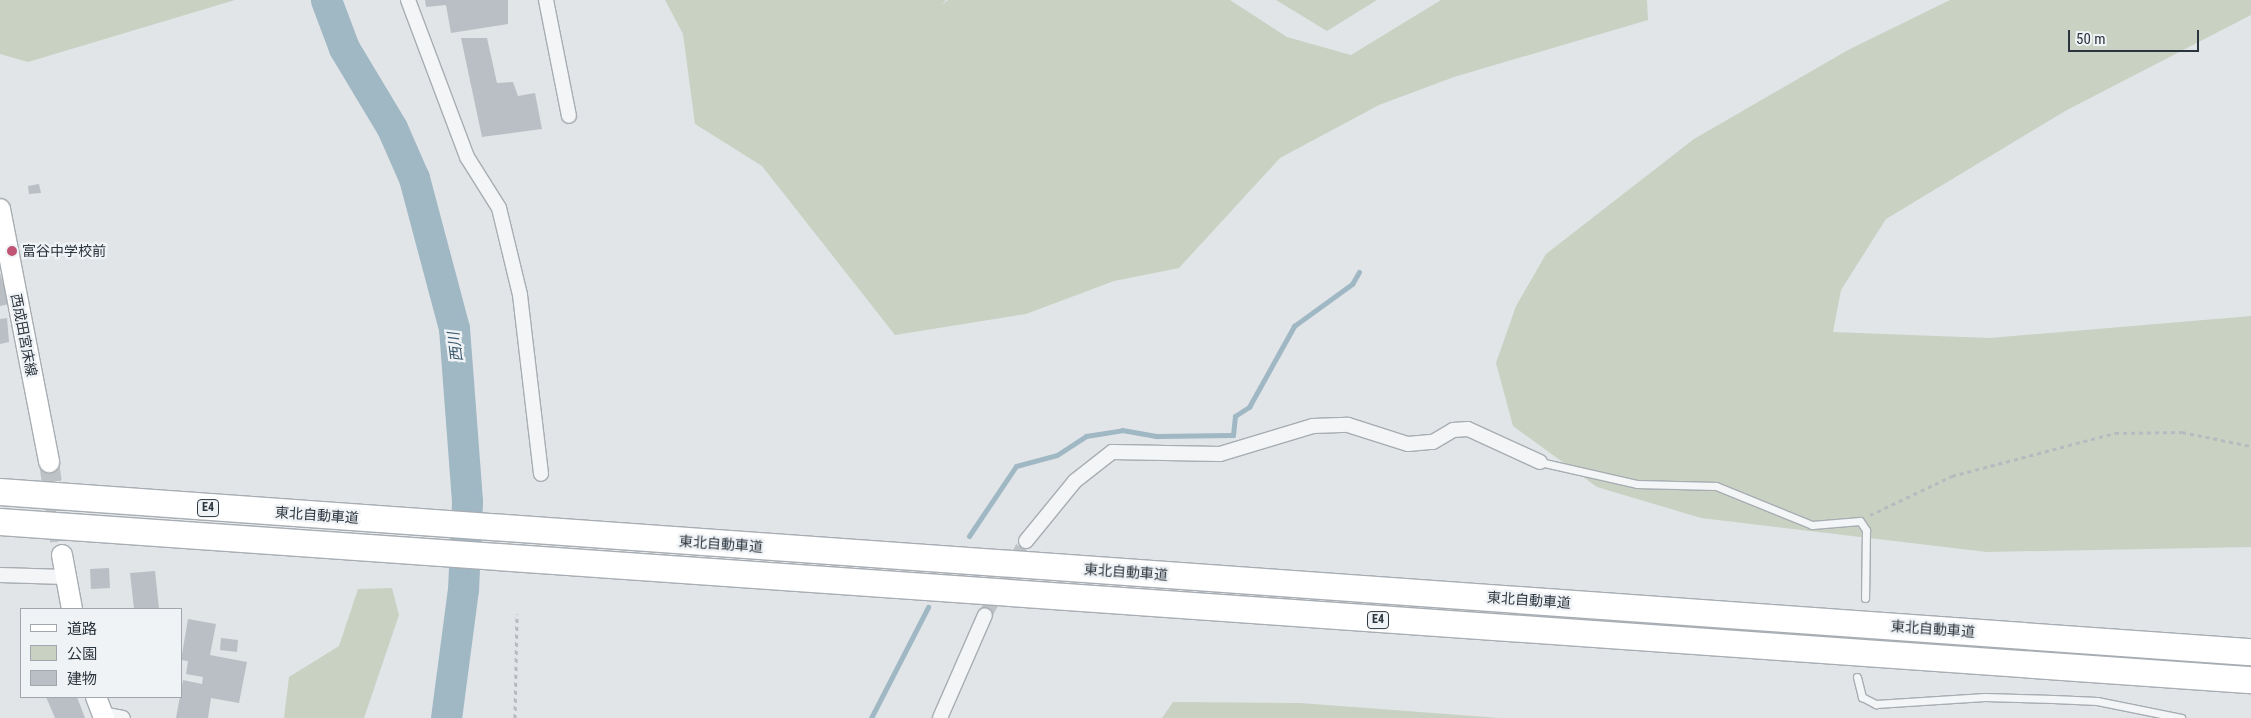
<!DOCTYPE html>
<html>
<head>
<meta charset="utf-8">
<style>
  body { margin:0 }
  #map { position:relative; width:2251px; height:718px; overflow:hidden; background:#e1e5e8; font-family:"Roboto Condensed","Noto Sans JP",sans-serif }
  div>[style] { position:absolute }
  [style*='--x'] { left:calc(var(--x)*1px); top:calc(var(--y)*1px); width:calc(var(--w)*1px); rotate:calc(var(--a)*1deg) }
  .green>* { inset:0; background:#c9d1c3 }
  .stream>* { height:5px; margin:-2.5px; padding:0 2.5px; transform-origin:2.5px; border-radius:2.5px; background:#a0b7c4 }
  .river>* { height:31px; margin:-15.5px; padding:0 15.5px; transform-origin:15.5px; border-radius:15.5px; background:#a0b7c4 }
  .building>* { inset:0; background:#b9bfc4 }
  .minor-tunnel>* { height:14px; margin-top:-7px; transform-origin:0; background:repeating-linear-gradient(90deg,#bdc2c6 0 14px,transparent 0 21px) }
  .secondary-tunnel>* { height:20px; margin-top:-10px; transform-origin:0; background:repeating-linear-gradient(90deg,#bdc2c6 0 20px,transparent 0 30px) }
  .path>* { height:3px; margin-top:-1.5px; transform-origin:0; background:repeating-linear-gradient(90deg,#b7bbc0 0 4px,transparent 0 8px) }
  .roads { filter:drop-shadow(1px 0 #a7adb2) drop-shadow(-1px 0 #a7adb2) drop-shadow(0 1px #a7adb2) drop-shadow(0 -1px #a7adb2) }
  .service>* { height:7px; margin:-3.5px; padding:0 3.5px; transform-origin:3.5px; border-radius:3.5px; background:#f3f5f7 }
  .minor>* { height:14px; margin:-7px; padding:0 7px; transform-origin:7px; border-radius:7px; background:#f3f5f7 }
  .secondary>* { height:20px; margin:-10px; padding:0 10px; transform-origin:10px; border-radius:10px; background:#fff }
  .motorway>* { height:26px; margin:-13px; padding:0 13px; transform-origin:13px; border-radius:13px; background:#fff }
  .dots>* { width:14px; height:14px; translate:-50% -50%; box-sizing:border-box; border:2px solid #f0f3f6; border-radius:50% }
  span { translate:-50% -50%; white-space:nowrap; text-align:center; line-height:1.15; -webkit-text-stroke:4.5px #f0f3f6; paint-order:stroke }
  .shield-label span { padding:1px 4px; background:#f0f3f6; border:1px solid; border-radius:4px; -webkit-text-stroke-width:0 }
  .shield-label { font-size:12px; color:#2b353e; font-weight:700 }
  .poi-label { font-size:14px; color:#2b353e }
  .left { translate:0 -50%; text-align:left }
  .street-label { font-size:14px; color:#2b353e }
  .water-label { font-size:15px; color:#3a596d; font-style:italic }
  .legend { position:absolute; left:20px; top:608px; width:162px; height:90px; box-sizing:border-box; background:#f0f3f6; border:1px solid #a1a7ac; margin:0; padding:6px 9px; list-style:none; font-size:15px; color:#2b353e }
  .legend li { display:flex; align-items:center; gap:10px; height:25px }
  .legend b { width:25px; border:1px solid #a1a7ac }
  .scale { position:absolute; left:2068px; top:30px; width:131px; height:22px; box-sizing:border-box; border:2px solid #2b353e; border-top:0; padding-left:6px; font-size:15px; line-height:18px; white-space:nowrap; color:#2b353e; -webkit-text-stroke:4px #f0f3f6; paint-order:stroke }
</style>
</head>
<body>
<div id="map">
  <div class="green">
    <i style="clip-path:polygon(0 0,235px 0,28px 62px,0 54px)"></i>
    <i style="clip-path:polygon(665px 0,946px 0,941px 5px,948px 0,1230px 0,1287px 37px,1351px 55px,1441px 0,1647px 0,1648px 20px,1454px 77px,1379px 105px,1280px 158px,1179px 268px,1114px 281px,1026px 314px,895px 335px,762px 166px,695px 124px,683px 34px)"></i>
    <i style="clip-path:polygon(1276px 0,1377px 0,1327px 31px)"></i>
    <i style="clip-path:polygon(1950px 0,2251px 0,2251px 15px,2067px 110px,1886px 219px,1841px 290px,1833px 332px,1989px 338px,2251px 316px,2251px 547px,1987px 552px,1701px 518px,1597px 487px,1513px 426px,1496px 363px,1516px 306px,1546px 254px,1694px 139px,1848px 50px)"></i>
    <i style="clip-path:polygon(392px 588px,399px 615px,364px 718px,284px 718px,289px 677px,339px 646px,358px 589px)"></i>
    <i style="clip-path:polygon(1173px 702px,1300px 703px,1500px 718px,1162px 718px)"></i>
  </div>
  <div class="stream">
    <i style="--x:969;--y:536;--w:84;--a:-56.1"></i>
    <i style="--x:1016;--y:466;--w:42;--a:-15"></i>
    <i style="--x:1057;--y:455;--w:35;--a:-33"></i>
    <i style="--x:1086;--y:436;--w:36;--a:-9"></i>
    <i style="--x:1122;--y:430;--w:36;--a:10"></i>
    <i style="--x:1157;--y:436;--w:76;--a:-0.8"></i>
    <i style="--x:1233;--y:435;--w:19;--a:-84"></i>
    <i style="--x:1235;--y:416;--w:17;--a:-33"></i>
    <i style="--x:1249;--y:407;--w:93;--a:-60.9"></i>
    <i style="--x:1294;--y:326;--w:72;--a:-35.9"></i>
    <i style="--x:1352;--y:284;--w:14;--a:-60"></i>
    <i style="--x:871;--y:718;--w:125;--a:-62.8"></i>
  </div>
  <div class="river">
    <i style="--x:326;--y:0;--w:51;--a:69.4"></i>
    <i style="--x:344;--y:48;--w:93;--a:59"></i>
    <i style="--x:392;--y:128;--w:55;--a:66.3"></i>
    <i style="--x:414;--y:178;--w:155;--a:75.1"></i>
    <i style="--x:454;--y:328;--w:174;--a:85.7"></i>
    <i style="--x:467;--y:502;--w:87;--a:92.6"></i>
    <i style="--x:463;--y:589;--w:130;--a:97.5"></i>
  </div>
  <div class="building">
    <i style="clip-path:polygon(425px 0,508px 0,508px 24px,451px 33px,446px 5px,426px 7px)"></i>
    <i style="clip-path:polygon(461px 38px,487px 38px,497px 83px,513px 82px,518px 96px,535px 93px,542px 129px,482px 137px)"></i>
    <i style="clip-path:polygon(39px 184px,41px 193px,29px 194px,28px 186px)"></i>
    <i style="clip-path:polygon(0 273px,9px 304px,0 306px)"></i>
    <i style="clip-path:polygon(7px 318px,9px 342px,0 344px,0 319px)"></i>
    <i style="clip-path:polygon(109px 568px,110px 588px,91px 589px,90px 569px)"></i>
    <i style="clip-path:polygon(155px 571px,159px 609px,134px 609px,130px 573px)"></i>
    <i style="clip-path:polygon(188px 619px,216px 624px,210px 655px,247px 662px,239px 703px,211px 698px,208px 718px,176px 718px,183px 680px,202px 684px,203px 677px,186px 674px,188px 661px,181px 660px)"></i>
    <i style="clip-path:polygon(221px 638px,238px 640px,237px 652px,220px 650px)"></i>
    <i style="clip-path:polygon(46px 697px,77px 697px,85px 718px,55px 718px)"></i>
  </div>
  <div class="minor-tunnel">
    <i style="--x:985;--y:615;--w:85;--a:-61"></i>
  </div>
  <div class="secondary-tunnel">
    <i style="--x:49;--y:462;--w:94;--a:82"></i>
  </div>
  <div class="path">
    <i style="--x:1870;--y:515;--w:91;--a:-25.4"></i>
    <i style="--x:1952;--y:476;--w:169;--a:-14.8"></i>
    <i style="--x:2115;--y:433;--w:67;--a:-0.9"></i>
    <i style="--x:2182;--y:432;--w:70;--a:11.5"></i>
    <i style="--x:515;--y:718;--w:104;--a:-88.9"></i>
  </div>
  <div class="roads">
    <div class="service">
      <i style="--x:1540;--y:462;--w:99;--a:12.8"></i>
      <i style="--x:1637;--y:484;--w:79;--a:1.5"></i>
      <i style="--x:1716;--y:486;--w:104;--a:22.1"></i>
      <i style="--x:1812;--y:525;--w:48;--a:-4.8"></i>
      <i style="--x:1860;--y:521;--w:11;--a:56"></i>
      <i style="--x:1866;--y:530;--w:68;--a:90.8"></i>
      <i style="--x:1857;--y:677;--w:21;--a:76"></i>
      <i style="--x:1862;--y:697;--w:16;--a:27"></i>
      <i style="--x:1876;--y:704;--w:109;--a:-3.7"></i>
      <i style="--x:1985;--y:697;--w:68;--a:1.7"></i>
      <i style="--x:2053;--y:699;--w:44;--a:2.6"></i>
      <i style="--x:2097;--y:701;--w:86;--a:11.4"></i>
    </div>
    <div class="minor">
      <i style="--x:408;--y:0;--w:168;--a:69.4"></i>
      <i style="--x:467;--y:157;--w:60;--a:57.9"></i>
      <i style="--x:499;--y:208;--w:89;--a:76.4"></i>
      <i style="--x:520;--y:295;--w:180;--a:83.3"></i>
      <i style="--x:546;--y:0;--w:118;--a:78.8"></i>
      <i style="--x:1026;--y:541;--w:77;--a:-50.8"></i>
      <i style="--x:1075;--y:481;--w:47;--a:-38.1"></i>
      <i style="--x:1112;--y:452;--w:108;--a:1.1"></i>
      <i style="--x:1220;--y:454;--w:97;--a:-16.8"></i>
      <i style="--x:1313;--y:426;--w:35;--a:-2"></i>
      <i style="--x:1348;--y:425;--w:63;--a:17.6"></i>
      <i style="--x:1408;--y:444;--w:25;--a:-5"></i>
      <i style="--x:1433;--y:442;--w:23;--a:-31"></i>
      <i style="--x:1453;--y:430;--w:15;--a:-4"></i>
      <i style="--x:1468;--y:429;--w:79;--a:24.6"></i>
      <i style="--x:0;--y:575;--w:65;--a:1.8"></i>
      <i style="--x:103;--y:714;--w:20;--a:11"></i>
      <i style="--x:940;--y:718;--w:112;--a:-66.4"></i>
    </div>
    <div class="secondary">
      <i style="--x:0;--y:209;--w:258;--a:79"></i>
      <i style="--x:62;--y:555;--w:55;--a:79.5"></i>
      <i style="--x:96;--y:697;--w:22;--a:69"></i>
    </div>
    <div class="motorway">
      <i style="--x:0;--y:492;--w:2257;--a:4.07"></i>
      <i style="--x:0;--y:522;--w:2257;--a:4.02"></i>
    </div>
  </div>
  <div class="dots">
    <i style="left:12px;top:251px;background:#bf5474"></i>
  </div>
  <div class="shield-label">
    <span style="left:208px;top:508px">E4</span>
    <span style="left:1378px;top:620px">E4</span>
  </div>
  <div class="poi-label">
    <span class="left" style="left:22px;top:251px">富谷中学校前</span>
  </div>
  <div class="street-label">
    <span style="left:24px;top:335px;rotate:79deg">西成田宮床線</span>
    <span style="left:317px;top:515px;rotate:4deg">東北自動車道</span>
    <span style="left:721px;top:544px;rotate:4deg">東北自動車道</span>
    <span style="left:1126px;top:572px;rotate:4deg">東北自動車道</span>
    <span style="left:1529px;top:600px;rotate:4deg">東北自動車道</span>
    <span style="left:1933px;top:629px;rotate:4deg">東北自動車道</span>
  </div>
  <div class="water-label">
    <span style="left:456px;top:347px;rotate:-97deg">西川</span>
  </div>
  <ul class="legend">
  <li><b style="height:6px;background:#fff"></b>道路</li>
  <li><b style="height:14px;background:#c9d1c3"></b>公園</li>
  <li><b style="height:14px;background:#b9bfc4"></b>建物</li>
  </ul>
  <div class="scale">50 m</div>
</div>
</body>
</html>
